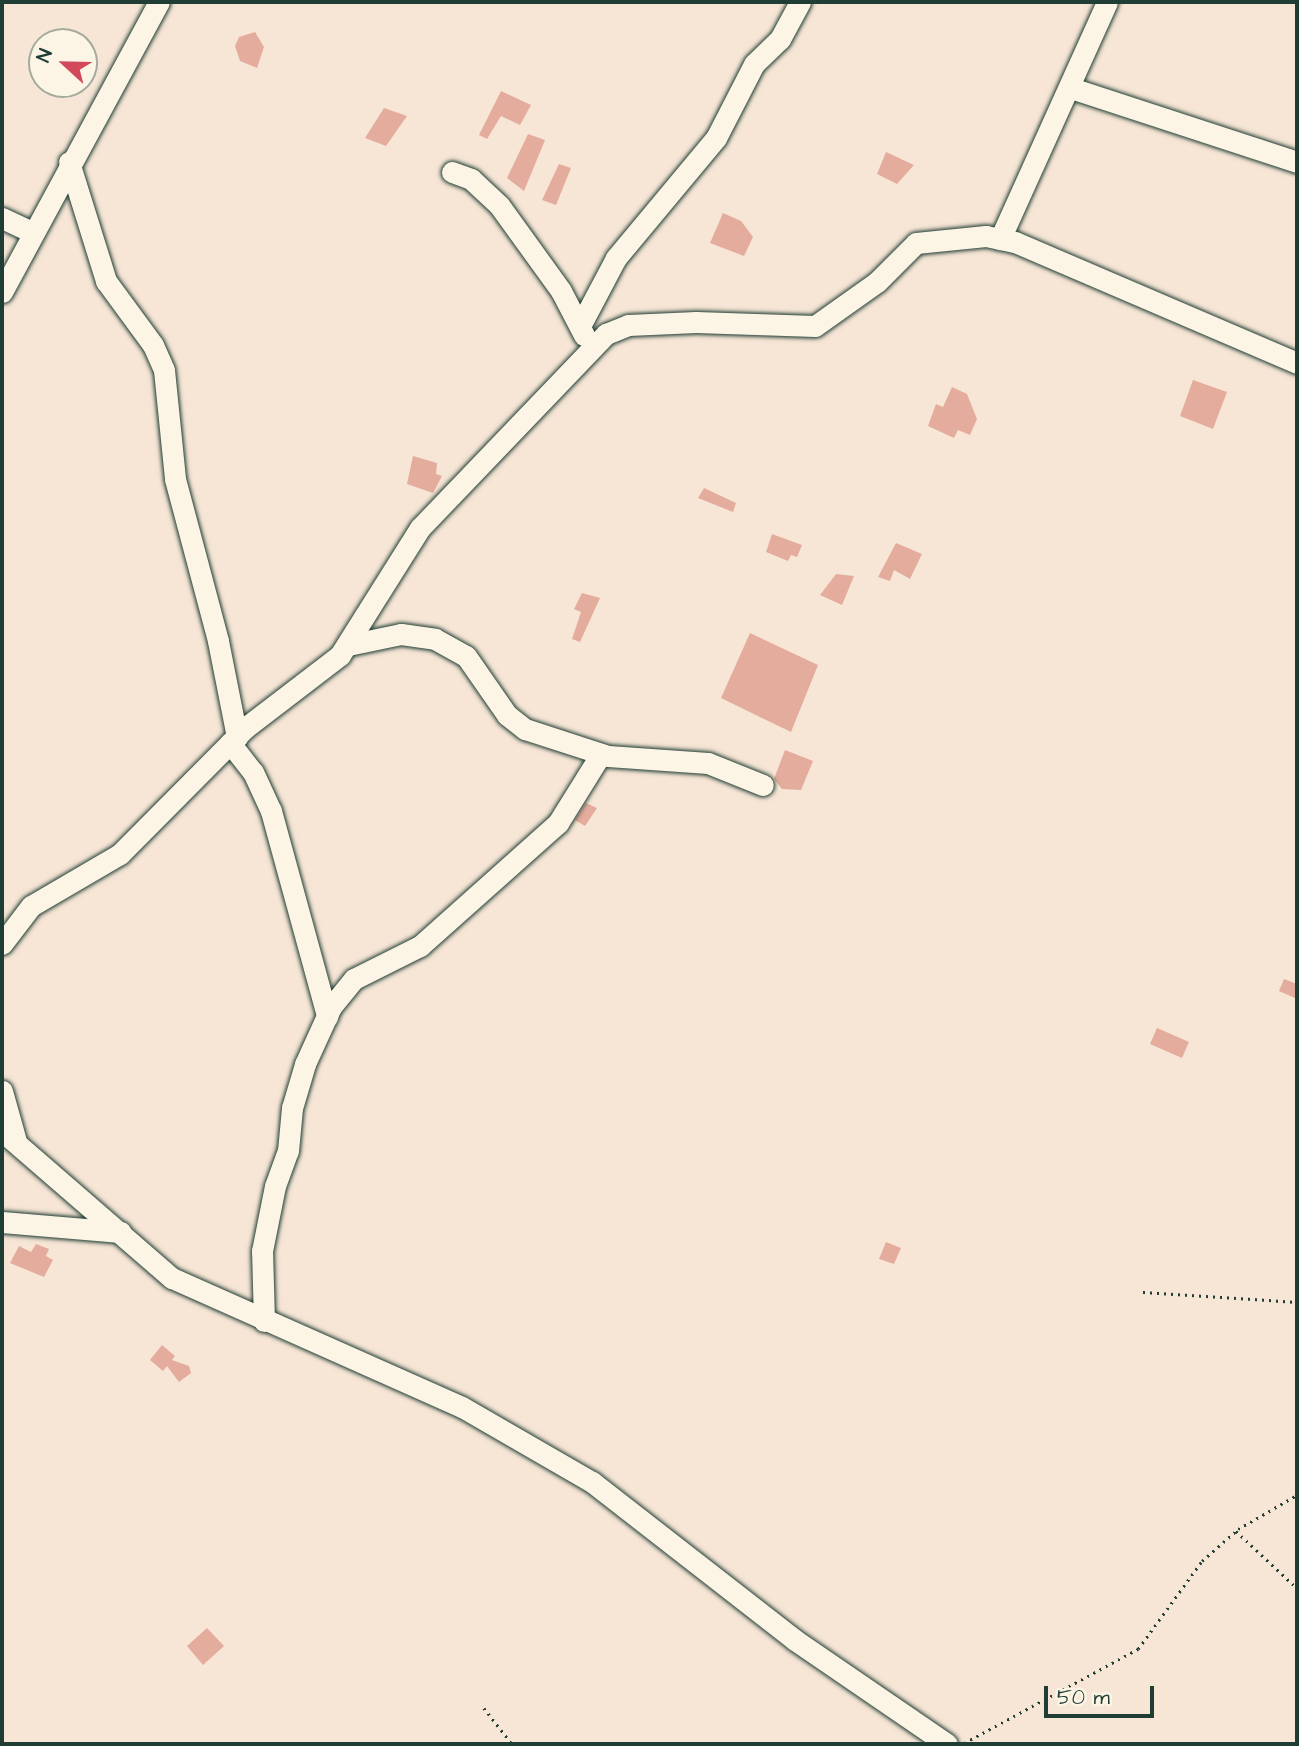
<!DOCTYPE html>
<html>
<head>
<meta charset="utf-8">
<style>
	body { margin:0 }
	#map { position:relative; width:1299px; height:1746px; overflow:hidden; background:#f7e6d6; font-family:"Architects Daughter",sans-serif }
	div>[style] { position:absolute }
	.building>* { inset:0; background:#e4ac9c }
	.path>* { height:2.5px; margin-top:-1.25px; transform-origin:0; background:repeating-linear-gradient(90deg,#1f3d34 0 2px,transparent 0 7px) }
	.roads { filter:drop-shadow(0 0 2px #1f3d34) drop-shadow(0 0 2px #1f3d34) }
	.minor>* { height:21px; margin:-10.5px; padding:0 10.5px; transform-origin:10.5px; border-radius:10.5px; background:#fcf5e5 }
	span { translate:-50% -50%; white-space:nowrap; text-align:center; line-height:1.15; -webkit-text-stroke:5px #fcf5e5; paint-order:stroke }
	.frame { position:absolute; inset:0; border:4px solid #1f3d34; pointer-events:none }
	.north { position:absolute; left:28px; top:28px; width:70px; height:70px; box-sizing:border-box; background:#fcf5e5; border:2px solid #a4ab9e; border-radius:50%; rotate:292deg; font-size:19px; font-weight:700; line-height:28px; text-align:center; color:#1f3d34 }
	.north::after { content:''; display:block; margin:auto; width:24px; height:32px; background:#d1495b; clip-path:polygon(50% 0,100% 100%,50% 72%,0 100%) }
	.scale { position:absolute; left:1044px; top:1686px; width:110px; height:32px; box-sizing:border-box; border:4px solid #1f3d34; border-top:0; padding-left:9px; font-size:21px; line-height:24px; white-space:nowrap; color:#1f3d34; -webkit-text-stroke:5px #fcf5e5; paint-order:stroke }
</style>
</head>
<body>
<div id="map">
	<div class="building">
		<div style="clip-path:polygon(255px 32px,264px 47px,257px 68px,240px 61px,235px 46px,239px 37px)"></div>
		<div style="clip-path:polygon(501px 91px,531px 105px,520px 125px,501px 116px,487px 139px,479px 135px)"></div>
		<div style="clip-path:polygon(384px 108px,407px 116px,386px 146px,365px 138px)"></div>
		<div style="clip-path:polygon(528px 134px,545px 140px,524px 191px,507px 178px)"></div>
		<div style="clip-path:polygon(886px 152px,914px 165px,897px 184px,877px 174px)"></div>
		<div style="clip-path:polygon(559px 164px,571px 168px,556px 205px,542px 200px)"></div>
		<div style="clip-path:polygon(723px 213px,741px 221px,753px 237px,744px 256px,710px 243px)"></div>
		<div style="clip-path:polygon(1193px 380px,1227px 392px,1213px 429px,1180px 416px)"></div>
		<div style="clip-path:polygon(952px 387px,967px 394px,977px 419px,970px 435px,958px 430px,954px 438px,928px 426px,936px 404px,943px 407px)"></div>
		<div style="clip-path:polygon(413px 456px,437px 463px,436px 474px,442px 476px,433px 493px,407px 484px)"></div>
		<div style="clip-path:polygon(704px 488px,736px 503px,733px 512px,698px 498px)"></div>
		<div style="clip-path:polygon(772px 534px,802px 545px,797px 557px,791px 555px,788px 561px,766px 552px)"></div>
		<div style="clip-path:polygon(896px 543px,922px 554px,910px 579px,894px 570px,890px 581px,878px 577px)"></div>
		<div style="clip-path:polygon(836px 574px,854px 576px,842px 605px,820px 595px)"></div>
		<div style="clip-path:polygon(582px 593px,600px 598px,580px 642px,572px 639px,581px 612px,574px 609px)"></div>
		<div style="clip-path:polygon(750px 633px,818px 665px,791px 732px,721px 698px)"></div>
		<div style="clip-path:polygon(785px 750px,813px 761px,801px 790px,782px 789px,774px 779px)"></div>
		<div style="clip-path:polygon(586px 803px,597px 808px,585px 826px,575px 820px)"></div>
		<div style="clip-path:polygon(1284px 979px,1297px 984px,1297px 999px,1279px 991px)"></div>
		<div style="clip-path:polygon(1157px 1028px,1189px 1042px,1182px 1058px,1150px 1044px)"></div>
		<div style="clip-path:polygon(886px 1242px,901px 1248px,894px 1264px,879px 1259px)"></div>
		<div style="clip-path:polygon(36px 1244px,49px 1249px,46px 1256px,53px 1260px,44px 1277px,10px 1263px,19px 1246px,31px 1252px)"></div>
		<div style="clip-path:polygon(162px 1345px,175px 1356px,172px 1360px,189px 1366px,191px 1373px,179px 1382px,167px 1366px,163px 1371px,150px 1360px)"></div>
		<div style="clip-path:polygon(207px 1628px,224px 1646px,203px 1665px,187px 1646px)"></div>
	</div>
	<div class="path">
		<div style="left:1143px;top:1292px;width:154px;rotate:3.7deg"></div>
		<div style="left:1236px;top:1531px;width:83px;rotate:43.1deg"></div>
		<div style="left:484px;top:1708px;width:46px;rotate:52.1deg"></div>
		<div style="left:964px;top:1743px;width:198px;rotate:-28.4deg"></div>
		<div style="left:1138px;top:1649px;width:109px;rotate:-54deg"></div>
		<div style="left:1202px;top:1561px;width:48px;rotate:-41.6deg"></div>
		<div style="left:1238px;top:1529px;width:68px;rotate:-30deg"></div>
	</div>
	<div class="roads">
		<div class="minor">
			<div style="left:1071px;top:88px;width:238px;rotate:18.1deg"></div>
			<div style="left:69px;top:162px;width:125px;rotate:72.7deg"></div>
			<div style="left:106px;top:281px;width:79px;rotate:53.7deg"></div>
			<div style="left:153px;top:345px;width:27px;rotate:66deg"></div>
			<div style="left:164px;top:370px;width:110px;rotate:84.2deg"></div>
			<div style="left:175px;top:479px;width:168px;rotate:75.1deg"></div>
			<div style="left:218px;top:641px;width:98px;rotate:78.8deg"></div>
			<div style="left:452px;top:172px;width:20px;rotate:20deg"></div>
			<div style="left:471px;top:179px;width:38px;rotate:43deg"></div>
			<div style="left:499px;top:205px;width:106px;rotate:54.2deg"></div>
			<div style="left:561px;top:291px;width:50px;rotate:62.4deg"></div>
			<div style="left:2px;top:218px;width:33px;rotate:25deg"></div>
			<div style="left:1000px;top:239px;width:260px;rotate:-65.7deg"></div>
			<div style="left:2px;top:292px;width:330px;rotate:-61.6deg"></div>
			<div style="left:580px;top:326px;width:77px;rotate:-62.1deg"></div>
			<div style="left:616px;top:258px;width:156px;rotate:-50.2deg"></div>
			<div style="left:716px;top:138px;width:83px;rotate:-62.8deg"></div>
			<div style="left:754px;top:64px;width:36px;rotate:-44deg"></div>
			<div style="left:780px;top:39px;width:42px;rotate:-61.6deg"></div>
			<div style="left:348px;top:645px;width:54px;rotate:-11.7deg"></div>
			<div style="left:401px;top:634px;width:34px;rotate:8deg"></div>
			<div style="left:435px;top:639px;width:35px;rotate:29deg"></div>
			<div style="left:466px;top:656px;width:72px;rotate:55.2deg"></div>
			<div style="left:507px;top:715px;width:23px;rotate:38deg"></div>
			<div style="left:525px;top:729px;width:87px;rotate:18deg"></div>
			<div style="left:608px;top:756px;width:100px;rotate:4deg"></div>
			<div style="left:708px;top:763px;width:59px;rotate:21.8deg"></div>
			<div style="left:230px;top:743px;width:37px;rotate:52deg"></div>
			<div style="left:253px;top:772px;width:43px;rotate:65.2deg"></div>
			<div style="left:271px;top:811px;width:213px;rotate:74.7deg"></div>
			<div style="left:2px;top:944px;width:48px;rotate:-52.7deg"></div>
			<div style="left:31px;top:906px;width:103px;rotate:-30.3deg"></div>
			<div style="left:120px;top:854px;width:177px;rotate:-45.2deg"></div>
			<div style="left:245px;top:728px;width:120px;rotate:-37.5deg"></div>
			<div style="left:340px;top:655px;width:150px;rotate:-57.8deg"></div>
			<div style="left:420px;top:528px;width:269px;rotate:-46.2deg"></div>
			<div style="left:606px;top:334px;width:24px;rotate:-22deg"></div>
			<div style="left:628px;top:325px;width:68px;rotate:-2.5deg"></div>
			<div style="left:696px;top:322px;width:119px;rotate:1.9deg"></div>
			<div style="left:815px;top:326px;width:76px;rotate:-35.4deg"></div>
			<div style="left:877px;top:282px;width:55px;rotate:-45deg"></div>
			<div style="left:916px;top:243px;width:70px;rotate:-5.7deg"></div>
			<div style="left:986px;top:236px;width:30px;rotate:12deg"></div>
			<div style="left:1015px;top:242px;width:307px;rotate:23.2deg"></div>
			<div style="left:2px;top:1091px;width:52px;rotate:74.4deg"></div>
			<div style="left:2px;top:1131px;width:225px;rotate:40.9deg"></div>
			<div style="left:172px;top:1278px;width:317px;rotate:24deg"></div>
			<div style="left:462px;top:1407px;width:150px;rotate:30deg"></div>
			<div style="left:592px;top:1482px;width:257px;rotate:37.9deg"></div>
			<div style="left:795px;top:1640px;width:184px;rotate:34.4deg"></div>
			<div style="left:2px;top:1222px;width:119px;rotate:4.8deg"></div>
			<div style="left:264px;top:1321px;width:70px;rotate:-91.6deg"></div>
			<div style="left:262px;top:1251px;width:66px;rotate:-78.7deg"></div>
			<div style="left:275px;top:1186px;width:37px;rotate:-70deg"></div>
			<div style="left:288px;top:1151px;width:43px;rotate:-84.7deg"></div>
			<div style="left:292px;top:1108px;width:46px;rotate:-73.5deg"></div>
			<div style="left:305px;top:1064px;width:63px;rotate:-65.5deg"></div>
			<div style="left:331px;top:1007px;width:36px;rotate:-51deg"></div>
			<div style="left:354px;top:979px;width:74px;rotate:-26.6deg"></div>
			<div style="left:420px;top:946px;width:185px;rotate:-41.7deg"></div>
			<div style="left:558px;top:823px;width:81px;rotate:-58.1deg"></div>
		</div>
	</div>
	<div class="frame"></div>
	<div class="north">N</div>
	<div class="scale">50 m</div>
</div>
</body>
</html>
